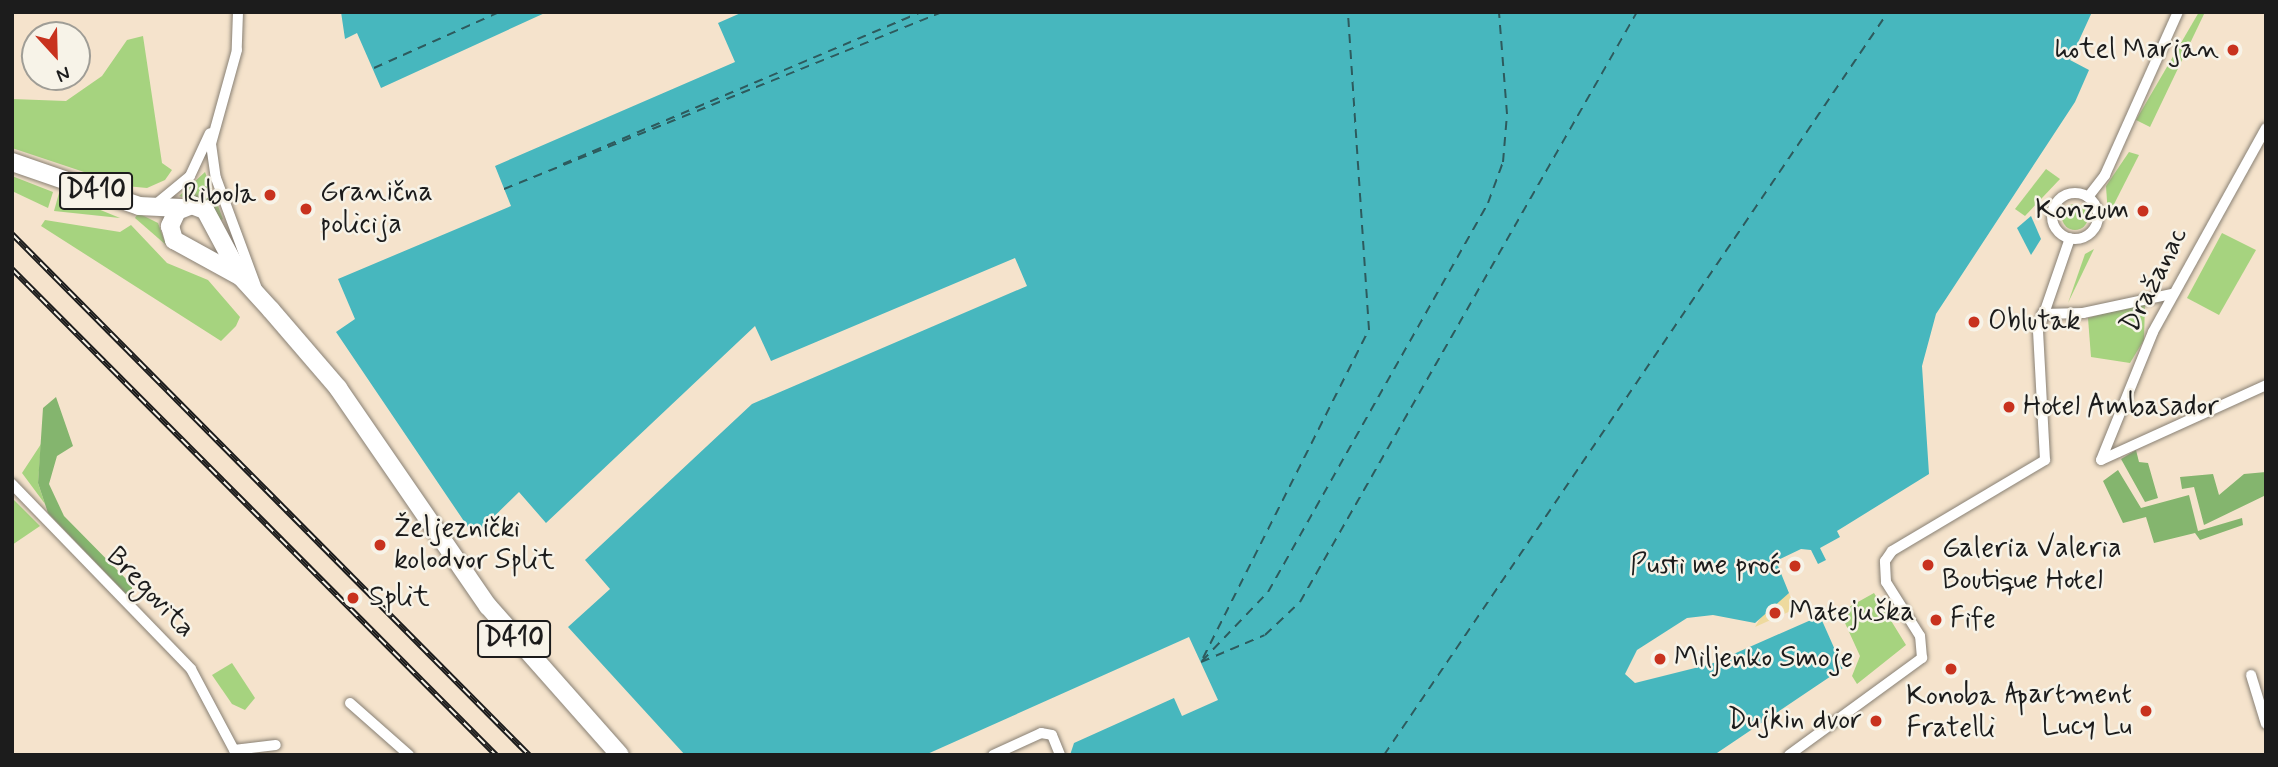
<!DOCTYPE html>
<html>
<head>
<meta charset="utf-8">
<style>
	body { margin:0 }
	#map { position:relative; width:2278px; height:767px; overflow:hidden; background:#f5e3cc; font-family:Mynerve,sans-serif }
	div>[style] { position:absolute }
	.green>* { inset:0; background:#a6d37f }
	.round { border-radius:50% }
	.forest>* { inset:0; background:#84b56e }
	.sand>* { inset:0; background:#eeda9e }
	.water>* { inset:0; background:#47b7be }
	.ferry>* { height:2px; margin-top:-1px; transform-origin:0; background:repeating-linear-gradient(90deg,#2d5a5d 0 9px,transparent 0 16px) }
	.roads { filter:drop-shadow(0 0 2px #888074) drop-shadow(0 0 2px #888074) }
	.street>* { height:10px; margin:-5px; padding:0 5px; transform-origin:5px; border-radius:5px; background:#fff }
	.street>.ring { margin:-5px; padding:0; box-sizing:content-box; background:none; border:10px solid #fff; border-radius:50% }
	.primary>* { height:18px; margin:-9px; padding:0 9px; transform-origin:9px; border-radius:9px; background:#fff }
	.rail>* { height:6px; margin-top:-3px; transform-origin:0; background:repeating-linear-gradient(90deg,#f7f3e8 0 10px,#1c1c1c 0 20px); box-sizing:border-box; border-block:2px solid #1c1c1c }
	.dots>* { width:19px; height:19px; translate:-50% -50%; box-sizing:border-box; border:4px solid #f7f3e8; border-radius:50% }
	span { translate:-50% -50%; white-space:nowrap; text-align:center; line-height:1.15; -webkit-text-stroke:5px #f7f3e8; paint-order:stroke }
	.shield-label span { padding:2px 5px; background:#f7f3e8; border:2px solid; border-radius:5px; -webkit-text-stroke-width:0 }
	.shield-label { font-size:26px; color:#1c1c1c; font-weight:700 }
	.poi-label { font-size:28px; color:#1c1c1c }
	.right { translate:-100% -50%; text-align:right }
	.left { translate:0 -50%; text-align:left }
	.street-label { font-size:28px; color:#1c1c1c }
	.frame { position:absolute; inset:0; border:14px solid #1c1c1c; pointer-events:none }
	.north { position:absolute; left:21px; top:21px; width:70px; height:70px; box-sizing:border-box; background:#f7f3e8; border:2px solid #9f9d96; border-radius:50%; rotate:158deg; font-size:19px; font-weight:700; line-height:28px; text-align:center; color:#1c1c1c }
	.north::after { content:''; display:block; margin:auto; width:24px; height:32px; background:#c8321e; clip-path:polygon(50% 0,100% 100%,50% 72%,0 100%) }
</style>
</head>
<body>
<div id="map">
	<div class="green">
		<div style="clip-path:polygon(2199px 12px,2205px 12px,2150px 127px,2136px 120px)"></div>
		<div style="clip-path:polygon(143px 36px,162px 163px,172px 170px,165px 180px,147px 188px,126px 186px,12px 148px,12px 99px,66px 101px,102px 76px,127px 40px)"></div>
		<div style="clip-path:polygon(2129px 152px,2139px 155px,2108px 216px,2106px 186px)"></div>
		<div style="clip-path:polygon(2046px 169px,2060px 179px,2025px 216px,2015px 209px)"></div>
		<div style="clip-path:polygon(205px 172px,223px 219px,220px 221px,210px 204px,179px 196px)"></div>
		<div style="clip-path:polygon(12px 176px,53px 192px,48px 208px,12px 191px)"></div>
		<div style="clip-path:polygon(59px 193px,120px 218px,54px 211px)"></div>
		<div class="round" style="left:2062px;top:204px;width:26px;height:26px"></div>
		<div style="clip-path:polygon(138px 213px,158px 223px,166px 245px,135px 218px)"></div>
		<div style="clip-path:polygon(45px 220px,120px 232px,131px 225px,167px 263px,208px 280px,240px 317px,236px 326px,221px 341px,41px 226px)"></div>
		<div style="clip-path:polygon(2222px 233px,2256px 250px,2219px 315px,2187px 298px)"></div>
		<div style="clip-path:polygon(2094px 249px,2068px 303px,2085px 254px)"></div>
		<div style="clip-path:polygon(2145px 302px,2144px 340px,2130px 363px,2091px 357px,2088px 318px)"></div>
		<div style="clip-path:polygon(41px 444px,38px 483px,45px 504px,22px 473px)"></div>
		<div style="clip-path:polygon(12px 498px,40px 526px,12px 545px)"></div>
		<div style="clip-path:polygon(1874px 593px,1906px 645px,1857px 684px,1852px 676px,1860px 656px,1840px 612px)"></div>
		<div style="clip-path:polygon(232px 663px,255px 698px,245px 710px,232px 704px,212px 675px)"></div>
	</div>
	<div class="forest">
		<div style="clip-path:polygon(56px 397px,73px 446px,57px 456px,49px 484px,64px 516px,132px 585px,132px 600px,48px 513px,38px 483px,43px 408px)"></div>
		<div style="clip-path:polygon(2136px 450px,2139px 462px,2148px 463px,2158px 498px,2145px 502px,2121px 459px)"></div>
		<div style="clip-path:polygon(2118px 470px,2141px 508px,2189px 495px,2198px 531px,2242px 518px,2243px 525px,2200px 540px,2195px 533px,2154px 543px,2146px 517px,2123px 523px,2103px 481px)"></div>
		<div style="clip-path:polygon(2266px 472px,2266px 495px,2204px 525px,2194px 487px,2182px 489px,2180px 477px,2213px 474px,2219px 495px,2244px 474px)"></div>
	</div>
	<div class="sand">
		<div style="clip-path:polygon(1789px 593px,1795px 609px,1755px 627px,1767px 607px)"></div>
	</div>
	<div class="water">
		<div style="clip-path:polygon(341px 12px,547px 12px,381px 88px,357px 33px,345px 39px)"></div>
		<div style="clip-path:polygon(743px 12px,2092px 12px,2070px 60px,2089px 70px,2075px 102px,1936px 314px,1922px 366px,1929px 474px,1837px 531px,1840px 537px,1820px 548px,1826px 560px,1818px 564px,1811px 550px,1801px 549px,1776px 561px,1789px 593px,1755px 623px,1713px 615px,1687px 618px,1637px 650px,1625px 674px,1635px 683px,1711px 664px,1820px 616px,1843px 668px,1714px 755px,1070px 755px,1074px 743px,1174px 698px,1182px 716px,1218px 700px,1189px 637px,925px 755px,685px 755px,568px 627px,610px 589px,585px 560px,752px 404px,1027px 286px,1015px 258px,771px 361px,755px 326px,546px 523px,519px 492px,474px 536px,336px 332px,355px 319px,338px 279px,511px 206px,495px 166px,735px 62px,718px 23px)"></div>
		<div style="clip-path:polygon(2031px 216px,2041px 239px,2031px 255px,2017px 228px)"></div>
	</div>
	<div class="ferry">
		<div style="left:374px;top:68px;width:137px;rotate:-24.1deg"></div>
		<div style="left:563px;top:164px;width:389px;rotate:-23deg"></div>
		<div style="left:504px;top:189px;width:473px;rotate:-22deg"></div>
		<div style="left:1203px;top:658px;width:368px;rotate:-63.2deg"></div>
		<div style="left:1369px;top:330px;width:319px;rotate:-93.8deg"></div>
		<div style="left:1202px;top:661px;width:95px;rotate:-46.3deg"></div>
		<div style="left:1268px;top:592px;width:447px;rotate:-60.5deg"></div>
		<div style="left:1488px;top:203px;width:44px;rotate:-69.9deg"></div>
		<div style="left:1503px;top:162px;width:48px;rotate:-85.2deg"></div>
		<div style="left:1507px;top:114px;width:102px;rotate:-94.5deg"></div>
		<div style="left:1201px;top:662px;width:69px;rotate:-22.9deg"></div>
		<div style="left:1265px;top:635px;width:48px;rotate:-43.3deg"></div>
		<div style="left:1300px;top:602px;width:679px;rotate:-60.27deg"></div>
		<div style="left:1384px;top:755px;width:898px;rotate:-55.85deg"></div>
	</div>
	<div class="roads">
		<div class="street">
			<div style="left:238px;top:12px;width:38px;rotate:92deg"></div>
			<div style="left:237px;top:50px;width:98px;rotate:105.5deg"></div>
			<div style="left:211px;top:144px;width:34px;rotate:82deg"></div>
			<div style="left:216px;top:178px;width:118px;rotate:69.7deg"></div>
			<div style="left:2266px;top:128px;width:233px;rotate:119deg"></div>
			<div style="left:2153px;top:332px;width:138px;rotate:112.1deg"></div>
			<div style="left:2101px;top:460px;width:181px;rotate:-24.4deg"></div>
			<div class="ring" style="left:2052px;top:193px;width:36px;height:36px"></div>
			<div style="left:2088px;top:197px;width:28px;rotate:-52deg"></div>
			<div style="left:2105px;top:175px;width:179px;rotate:-65.9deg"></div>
			<div style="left:156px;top:204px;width:44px;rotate:-39.5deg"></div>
			<div style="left:190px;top:176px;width:47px;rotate:-65.1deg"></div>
			<div style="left:2042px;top:314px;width:41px;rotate:-1.4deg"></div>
			<div style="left:2083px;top:313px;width:91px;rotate:-12.1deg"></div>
			<div style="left:12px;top:484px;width:257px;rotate:45.9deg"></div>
			<div style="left:191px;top:669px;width:92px;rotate:62deg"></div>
			<div style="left:234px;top:750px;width:42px;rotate:-6.8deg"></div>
			<div style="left:2251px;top:675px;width:51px;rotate:73deg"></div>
			<div style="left:350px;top:703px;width:79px;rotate:41.4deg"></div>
			<div style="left:993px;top:755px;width:53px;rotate:-24.6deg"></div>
			<div style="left:1041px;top:733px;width:11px;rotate:10deg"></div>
			<div style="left:1052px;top:735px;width:22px;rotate:68deg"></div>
			<div style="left:1789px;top:755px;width:165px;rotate:-36.1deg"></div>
			<div style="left:1922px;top:658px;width:22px;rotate:-95deg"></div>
			<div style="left:1920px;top:636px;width:64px;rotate:-122.2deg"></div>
			<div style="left:1886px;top:582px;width:21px;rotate:-93deg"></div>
			<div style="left:1885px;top:561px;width:12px;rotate:-55deg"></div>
			<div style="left:1892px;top:551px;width:178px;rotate:-30.7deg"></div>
			<div style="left:2045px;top:460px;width:129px;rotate:-93.1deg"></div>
			<div style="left:2038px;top:331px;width:98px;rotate:-71deg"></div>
		</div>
		<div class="primary">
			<div style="left:12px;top:162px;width:134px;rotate:19.1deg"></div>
			<div style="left:139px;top:206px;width:42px;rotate:2.7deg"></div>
			<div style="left:241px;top:277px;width:76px;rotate:-118.2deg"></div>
			<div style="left:205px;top:210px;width:14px;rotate:-159deg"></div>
			<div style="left:192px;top:205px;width:16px;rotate:158deg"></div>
			<div style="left:177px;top:211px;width:17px;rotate:115deg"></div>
			<div style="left:170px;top:226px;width:15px;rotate:74deg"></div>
			<div style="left:174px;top:240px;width:77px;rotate:28.9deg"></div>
			<div style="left:241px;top:277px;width:45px;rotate:47.7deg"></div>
			<div style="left:271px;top:310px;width:103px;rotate:49.3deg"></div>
			<div style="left:338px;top:388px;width:265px;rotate:55.5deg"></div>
			<div style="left:488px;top:606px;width:199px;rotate:48.5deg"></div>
		</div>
	</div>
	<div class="rail">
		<div style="left:12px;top:234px;width:734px;rotate:45.22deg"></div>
		<div style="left:12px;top:269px;width:686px;rotate:45.12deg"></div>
	</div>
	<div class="dots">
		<div style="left:2233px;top:50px;background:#c8321e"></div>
		<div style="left:270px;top:195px;background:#c8321e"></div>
		<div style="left:306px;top:209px;background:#c8321e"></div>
		<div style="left:2143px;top:211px;background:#c8321e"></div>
		<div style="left:1974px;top:322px;background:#c8321e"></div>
		<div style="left:2009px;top:407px;background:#c8321e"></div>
		<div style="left:380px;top:545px;background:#c8321e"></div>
		<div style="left:1928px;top:565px;background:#c8321e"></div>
		<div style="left:1795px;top:566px;background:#c8321e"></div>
		<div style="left:353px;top:598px;background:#c8321e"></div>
		<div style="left:1775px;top:613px;background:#c8321e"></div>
		<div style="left:1936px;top:620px;background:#c8321e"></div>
		<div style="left:1660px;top:659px;background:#c8321e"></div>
		<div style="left:1951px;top:669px;background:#c8321e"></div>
		<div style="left:2146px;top:711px;background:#c8321e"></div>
		<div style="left:1876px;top:721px;background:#c8321e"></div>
	</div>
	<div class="shield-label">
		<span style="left:96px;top:191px">D410</span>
		<span style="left:514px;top:639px">D410</span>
	</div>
	<div class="poi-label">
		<span class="right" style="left:2219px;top:50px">hotel Marjan</span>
		<span class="left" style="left:320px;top:209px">Granična<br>policija</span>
		<span class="right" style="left:256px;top:195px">Ribola</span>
		<span class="right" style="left:2129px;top:211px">Konzum</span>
		<span class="left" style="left:1988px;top:322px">Oblutak</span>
		<span class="left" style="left:2023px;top:407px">Hotel Ambasador</span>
		<span class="left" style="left:394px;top:545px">Željeznički<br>kolodvor Split</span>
		<span class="left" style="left:1942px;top:565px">Galeria Valeria<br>Boutique Hotel</span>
		<span class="right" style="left:1781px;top:566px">Pusti me proć</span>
		<span class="left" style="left:369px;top:598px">Split</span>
		<span class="left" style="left:1789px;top:613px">Matejuška</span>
		<span class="left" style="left:1950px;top:620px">Fife</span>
		<span class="left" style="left:1674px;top:659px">Miljenko Smoje</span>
		<span class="right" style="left:2132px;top:711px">Apartment<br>Lucy Lu</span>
		<span style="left:1951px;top:713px">Konoba<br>Fratelli</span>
		<span class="right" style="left:1862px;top:721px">Dujkin dvor</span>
	</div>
	<div class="street-label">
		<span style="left:2155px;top:280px;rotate:-63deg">Dražanac</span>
		<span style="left:150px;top:593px;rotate:46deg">Bregovita</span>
	</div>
	<div class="frame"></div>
	<div class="north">N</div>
</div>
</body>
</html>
